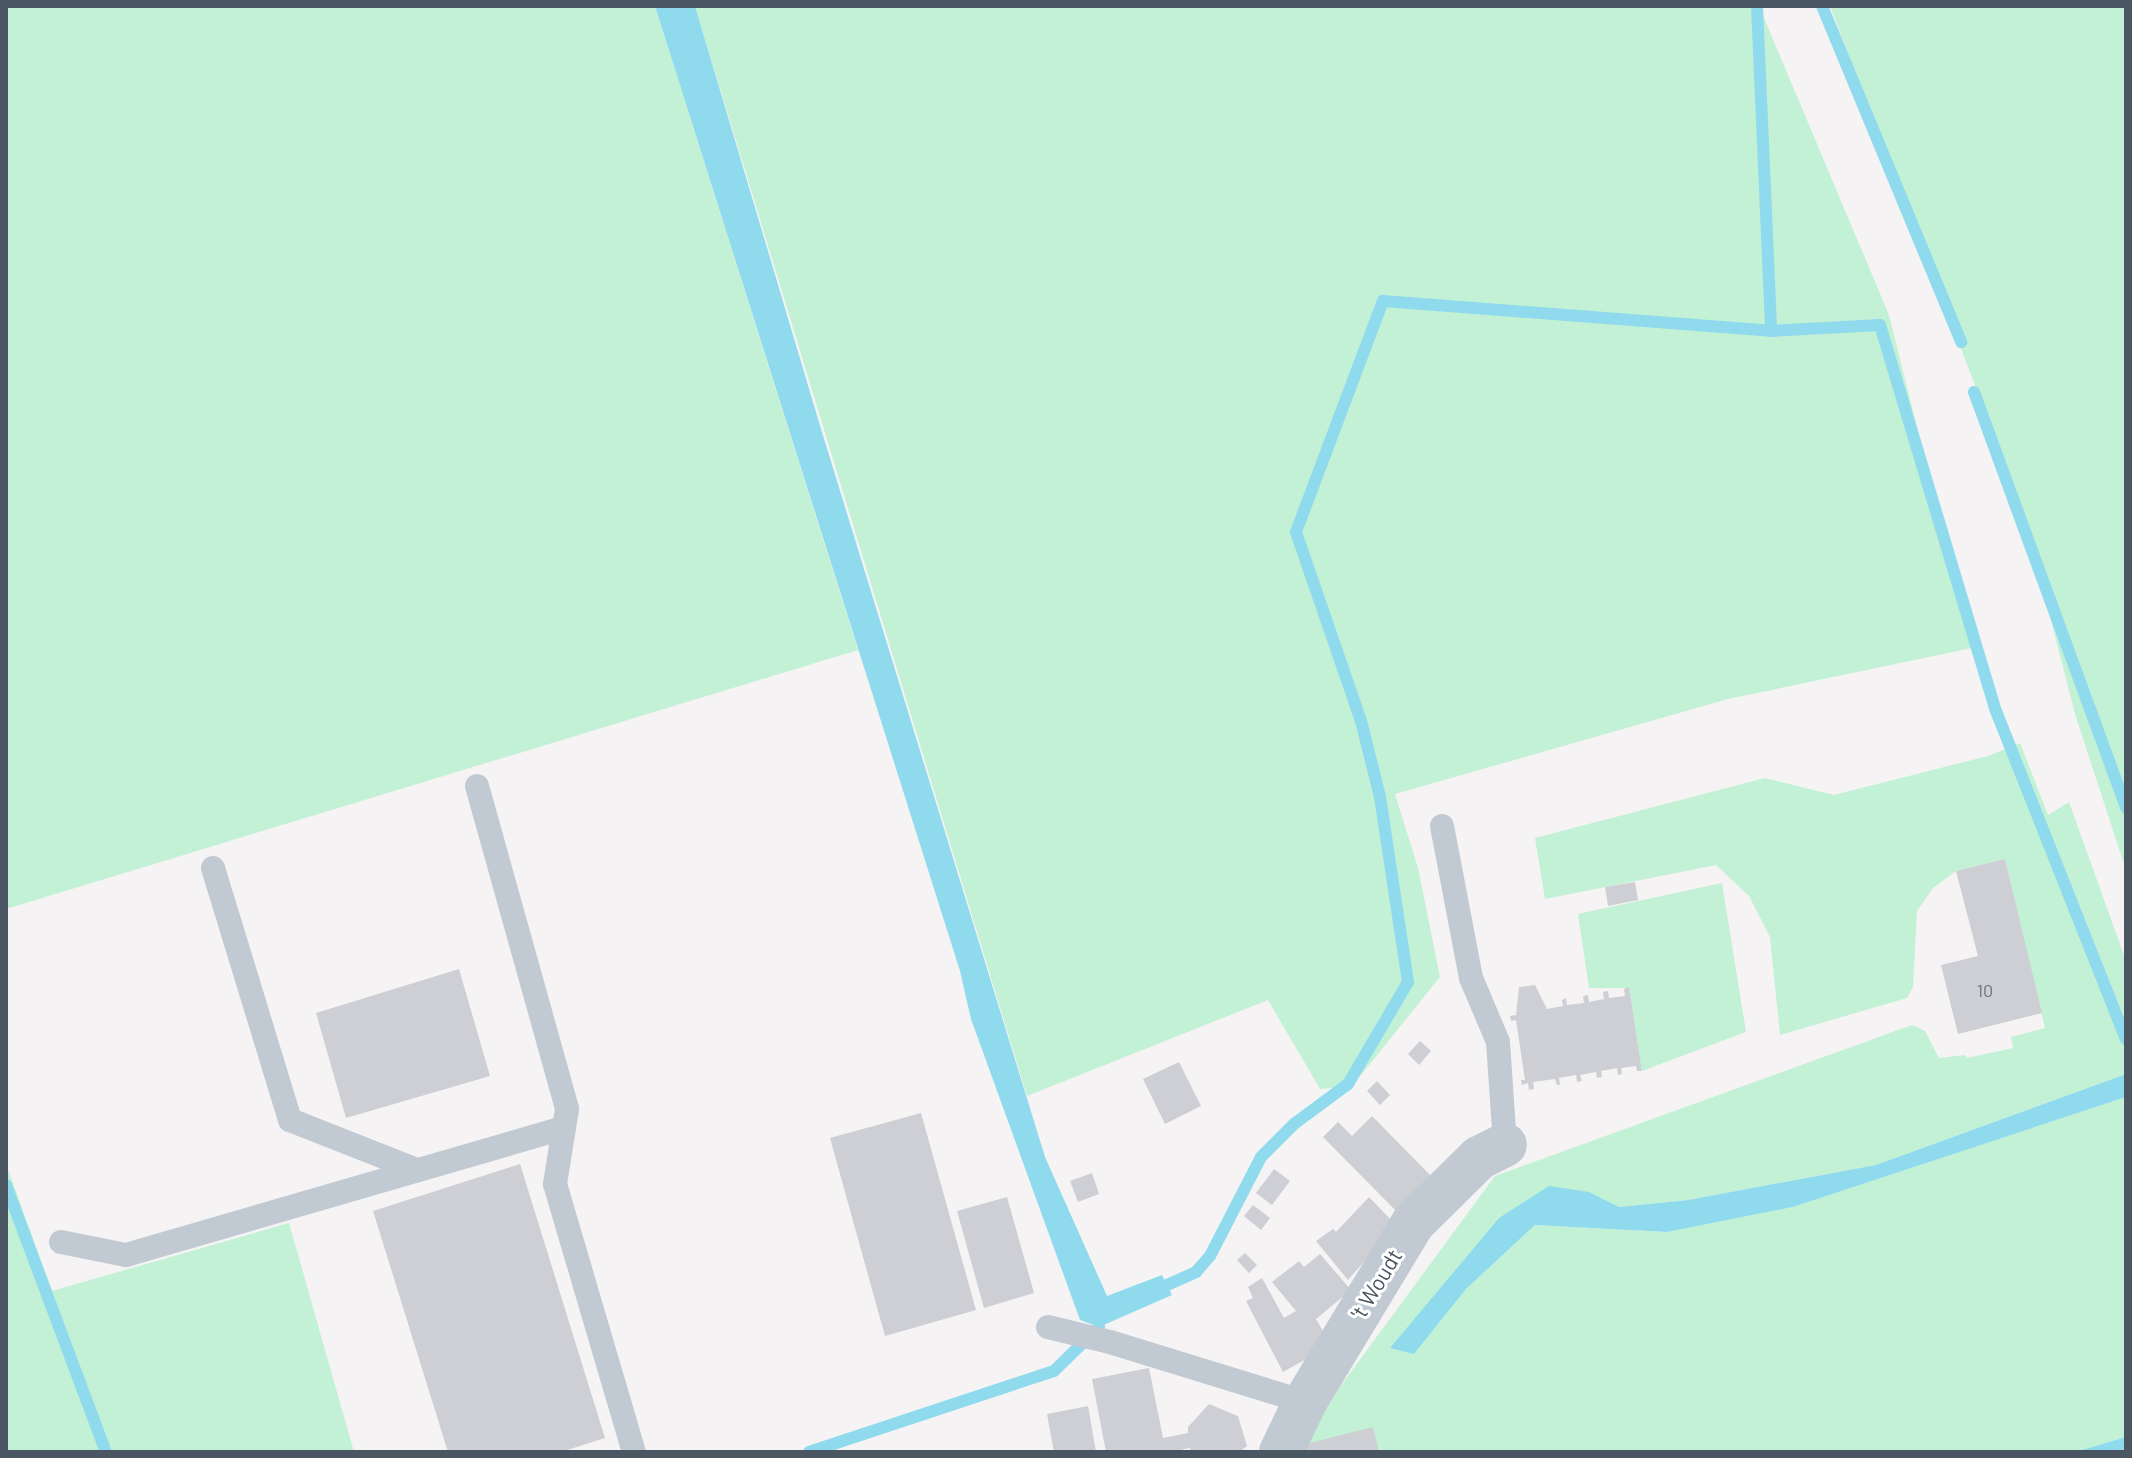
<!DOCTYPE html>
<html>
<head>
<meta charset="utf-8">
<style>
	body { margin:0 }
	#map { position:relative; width:2132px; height:1458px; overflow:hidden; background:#f5f3f3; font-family:Barlow,sans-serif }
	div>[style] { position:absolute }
	.green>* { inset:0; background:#c3f1d5 }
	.water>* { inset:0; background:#90daee }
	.stream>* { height:12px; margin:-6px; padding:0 6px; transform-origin:6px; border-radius:6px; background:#90daee }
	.building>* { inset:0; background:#cdcfd5 }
	.service>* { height:24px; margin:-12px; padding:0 12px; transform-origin:12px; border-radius:12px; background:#c1cad2 }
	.minor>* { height:44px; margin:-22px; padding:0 22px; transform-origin:22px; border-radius:22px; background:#c1cad2 }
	span { translate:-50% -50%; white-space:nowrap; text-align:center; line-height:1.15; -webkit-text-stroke:6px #fff; paint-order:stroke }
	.number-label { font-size:18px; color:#6b747e }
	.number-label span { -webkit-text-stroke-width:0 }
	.street-label { font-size:22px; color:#4a5661 }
	.frame { position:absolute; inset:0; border:8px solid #4a5661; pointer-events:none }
</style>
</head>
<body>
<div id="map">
	<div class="green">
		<div style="clip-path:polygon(6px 6px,655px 6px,858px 650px,6px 909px)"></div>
		<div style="clip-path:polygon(695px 6px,1759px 6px,1889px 315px,1972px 648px,1728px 699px,1395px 794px,1418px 868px,1440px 977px,1361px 1075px,1336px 1088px,1320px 1089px,1268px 1000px,1027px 1096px)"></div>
		<div style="clip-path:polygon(1830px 6px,2126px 6px,2126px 870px,2075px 714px,2023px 511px)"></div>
		<div style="clip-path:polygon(2020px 743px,2048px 815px,2069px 802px,2126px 961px,2126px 1074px,1876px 1165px,1688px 1200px,1619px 1207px,1589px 1192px,1499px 1218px,1414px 1354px,1466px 1289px,1535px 1225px,1667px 1232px,1793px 1207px,2126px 1097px,2126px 1437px,2075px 1452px,1301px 1452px,1339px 1388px,1495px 1176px,1912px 1025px,1925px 1031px,1939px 1058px,1965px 1055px,1967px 1058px,2013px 1048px,2011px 1037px,2045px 1028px,2005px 859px,1956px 871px,1933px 888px,1917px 911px,1913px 987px,1907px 998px,1780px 1035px,1770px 937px,1749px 896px,1716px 865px,1545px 899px,1535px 838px,1765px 778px,1834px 795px,1988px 756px)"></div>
		<div style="clip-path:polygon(1722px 883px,1746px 1032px,1642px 1071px,1629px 988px,1589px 988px,1578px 914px)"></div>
		<div style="clip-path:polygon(6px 1164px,52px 1291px,289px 1223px,354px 1452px,6px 1452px)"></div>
	</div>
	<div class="water">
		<div style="clip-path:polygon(655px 6px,695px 6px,821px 429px,1045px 1157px,1107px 1296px,1162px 1275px,1172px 1295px,1099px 1327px,1080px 1320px,971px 1019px,960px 971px)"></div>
		<div style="clip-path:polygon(2126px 1074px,2126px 1097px,1793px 1207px,1667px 1232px,1535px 1225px,1466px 1289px,1414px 1354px,1390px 1348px,1499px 1218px,1549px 1186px,1589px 1192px,1619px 1207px,1688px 1200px,1876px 1165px)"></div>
		<div style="clip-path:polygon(2126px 1437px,2126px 1452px,2075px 1452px)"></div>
	</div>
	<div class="stream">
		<div style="left:1757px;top:6px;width:325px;rotate:87.5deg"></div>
		<div style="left:1822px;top:6px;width:364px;rotate:67.5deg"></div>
		<div style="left:1974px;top:392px;width:443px;rotate:69.9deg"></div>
		<div style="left:6px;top:1185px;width:285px;rotate:69.5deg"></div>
		<div style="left:1167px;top:1285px;width:32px;rotate:-24deg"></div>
		<div style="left:1196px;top:1272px;width:21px;rotate:-49deg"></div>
		<div style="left:1210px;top:1256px;width:111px;rotate:-62.7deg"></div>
		<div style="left:1261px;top:1157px;width:47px;rotate:-45deg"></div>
		<div style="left:1294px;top:1124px;width:67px;rotate:-36.5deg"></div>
		<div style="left:1348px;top:1084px;width:118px;rotate:-59.5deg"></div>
		<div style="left:1408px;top:982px;width:187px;rotate:-98.6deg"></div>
		<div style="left:1380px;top:797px;width:78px;rotate:-104deg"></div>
		<div style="left:1361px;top:721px;width:200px;rotate:-109deg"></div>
		<div style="left:1296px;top:532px;width:247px;rotate:-69.4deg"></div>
		<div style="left:1383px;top:301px;width:389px;rotate:4.4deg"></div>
		<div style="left:1771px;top:331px;width:109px;rotate:-3.2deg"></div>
		<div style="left:1880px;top:325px;width:403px;rotate:73.3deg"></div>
		<div style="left:1996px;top:711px;width:353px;rotate:68.4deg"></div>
		<div style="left:809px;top:1452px;width:258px;rotate:-18.3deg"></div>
		<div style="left:1054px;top:1371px;width:63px;rotate:-44.4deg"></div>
	</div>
	<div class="building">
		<div style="clip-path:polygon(2005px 859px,2042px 1013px,1958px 1034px,1941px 965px,1978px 956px,1956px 871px)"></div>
		<div style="clip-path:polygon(1635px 882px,1638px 900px,1608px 906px,1605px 887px)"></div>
		<div style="clip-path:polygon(459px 969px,490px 1076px,346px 1118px,316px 1013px)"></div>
		<div style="clip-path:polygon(1535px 985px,1547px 1009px,1563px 1006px,1562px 1000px,1566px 998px,1567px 1005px,1584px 1003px,1583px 996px,1588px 995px,1589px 1002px,1604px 999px,1603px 992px,1608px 991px,1609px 998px,1625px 996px,1624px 989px,1629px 987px,1642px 1071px,1637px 1071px,1636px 1066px,1621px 1068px,1622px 1074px,1618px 1075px,1617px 1068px,1601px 1071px,1602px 1077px,1597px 1078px,1596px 1072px,1580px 1075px,1582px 1081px,1577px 1082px,1576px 1075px,1559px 1078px,1560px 1085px,1557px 1085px,1555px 1079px,1533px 1082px,1534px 1089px,1529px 1090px,1528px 1083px,1522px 1085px,1521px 1080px,1525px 1080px,1516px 1020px,1511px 1021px,1510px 1016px,1516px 1015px,1519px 987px)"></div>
		<div style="clip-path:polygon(1420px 1041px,1431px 1051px,1419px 1065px,1408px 1054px)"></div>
		<div style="clip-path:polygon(1179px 1062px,1201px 1106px,1165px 1124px,1143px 1079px)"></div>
		<div style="clip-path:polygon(1377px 1081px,1390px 1095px,1380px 1105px,1367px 1091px)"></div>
		<div style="clip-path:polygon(921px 1113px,976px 1310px,885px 1336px,830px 1138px)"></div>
		<div style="clip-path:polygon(1372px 1116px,1437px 1182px,1402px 1217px,1323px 1137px,1338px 1122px,1352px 1136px)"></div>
		<div style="clip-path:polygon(520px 1164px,605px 1438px,561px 1452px,448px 1452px,373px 1211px)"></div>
		<div style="clip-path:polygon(1274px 1169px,1290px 1181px,1272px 1205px,1256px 1193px)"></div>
		<div style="clip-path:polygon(1092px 1173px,1099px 1194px,1078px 1202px,1070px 1181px)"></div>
		<div style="clip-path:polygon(1007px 1197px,1034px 1293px,984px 1308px,957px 1211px)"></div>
		<div style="clip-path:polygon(1369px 1197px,1396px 1225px,1348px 1280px,1316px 1241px,1333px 1229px,1336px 1232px)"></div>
		<div style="clip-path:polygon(1253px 1205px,1270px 1218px,1261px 1230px,1244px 1216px)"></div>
		<div style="clip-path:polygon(1245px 1253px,1257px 1265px,1249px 1273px,1237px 1260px)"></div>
		<div style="clip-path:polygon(1320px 1254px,1351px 1290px,1316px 1319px,1331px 1345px,1283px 1372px,1246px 1301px,1253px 1298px,1248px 1287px,1262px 1278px,1284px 1318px,1296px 1311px,1272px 1282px,1299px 1261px,1304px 1267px)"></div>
		<div style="clip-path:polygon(1149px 1368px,1163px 1438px,1188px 1433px,1188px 1427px,1209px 1404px,1238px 1416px,1247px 1446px,1239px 1452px,1191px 1452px,1190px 1448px,1170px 1452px,1106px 1452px,1092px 1379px)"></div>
		<div style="clip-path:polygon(1088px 1406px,1096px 1452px,1054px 1452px,1047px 1414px)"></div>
		<div style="clip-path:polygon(1373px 1427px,1379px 1452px,1308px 1452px,1306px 1444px)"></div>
	</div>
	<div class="service">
		<div style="left:477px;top:786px;width:335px;rotate:74.4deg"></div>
		<div style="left:567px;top:1109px;width:76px;rotate:99.1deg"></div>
		<div style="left:555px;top:1184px;width:279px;rotate:73.6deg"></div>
		<div style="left:1442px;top:826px;width:155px;rotate:79.2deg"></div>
		<div style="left:1471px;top:978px;width:69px;rotate:67.1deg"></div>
		<div style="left:1498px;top:1042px;width:103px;rotate:86.1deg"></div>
		<div style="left:213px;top:868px;width:264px;rotate:73deg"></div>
		<div style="left:290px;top:1120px;width:136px;rotate:21.5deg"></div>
		<div style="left:61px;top:1242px;width:66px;rotate:11.3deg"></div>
		<div style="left:126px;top:1255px;width:456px;rotate:-16.2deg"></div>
		<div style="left:1048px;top:1327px;width:64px;rotate:13.6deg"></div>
		<div style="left:1110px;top:1342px;width:204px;rotate:17.1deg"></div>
	</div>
	<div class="minor">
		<div style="left:1281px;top:1452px;width:55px;rotate:-64.4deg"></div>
		<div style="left:1305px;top:1402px;width:209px;rotate:-58.9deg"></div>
		<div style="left:1413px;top:1223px;width:93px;rotate:-44.6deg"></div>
		<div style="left:1479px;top:1158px;width:29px;rotate:-27deg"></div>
	</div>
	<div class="number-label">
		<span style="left:1985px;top:990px">10</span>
	</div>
	<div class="street-label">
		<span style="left:1376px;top:1284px;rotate:-59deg">'t Woudt</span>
	</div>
	<div class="frame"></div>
</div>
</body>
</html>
